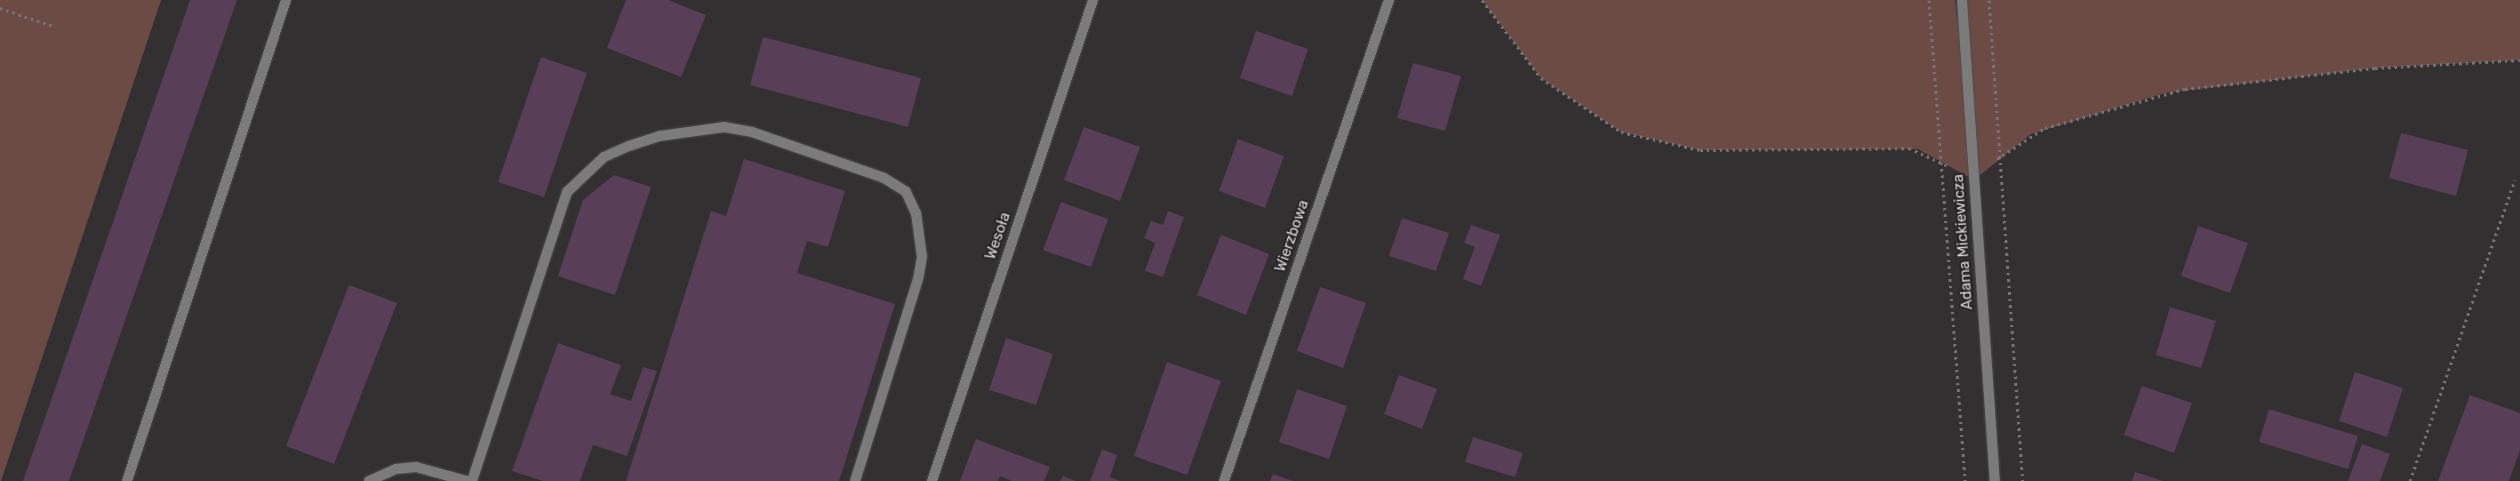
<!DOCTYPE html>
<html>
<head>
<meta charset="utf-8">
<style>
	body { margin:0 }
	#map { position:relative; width:2520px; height:481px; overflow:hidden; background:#333032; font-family:Rubik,sans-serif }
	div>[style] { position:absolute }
	.green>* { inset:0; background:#6d4b45 }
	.building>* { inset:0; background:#583e56 }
	.path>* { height:3px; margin-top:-1.5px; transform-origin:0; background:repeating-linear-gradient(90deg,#767375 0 2.5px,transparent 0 6.5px) }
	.roads { filter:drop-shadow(0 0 1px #504d4f) drop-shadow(0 0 1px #504d4f) }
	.service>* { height:10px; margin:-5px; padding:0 5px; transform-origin:5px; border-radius:5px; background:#7c7b7b }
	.minor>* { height:10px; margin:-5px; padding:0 5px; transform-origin:5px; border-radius:5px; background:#7c7b7b }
	.tertiary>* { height:10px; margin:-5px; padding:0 5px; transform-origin:5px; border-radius:5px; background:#7c7b7b }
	span { translate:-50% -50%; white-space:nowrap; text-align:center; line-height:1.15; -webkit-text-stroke:4.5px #292728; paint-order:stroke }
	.street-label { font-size:15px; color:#d3d1d2 }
</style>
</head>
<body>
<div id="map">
	<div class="green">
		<div style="clip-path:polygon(0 0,161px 0,1px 481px,0 481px)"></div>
		<div style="clip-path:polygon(1482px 0,1955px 0,1969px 112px,1962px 0,2520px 0,2520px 60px,2375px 68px,2165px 93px,2031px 134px,1974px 180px,1918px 149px,1700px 150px,1621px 132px,1541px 78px)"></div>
	</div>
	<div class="building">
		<div style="clip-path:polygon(190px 0,237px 0,69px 481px,23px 481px)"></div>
		<div style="clip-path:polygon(626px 0,668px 0,706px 15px,681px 77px,607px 48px)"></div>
		<div style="clip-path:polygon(1256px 31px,1308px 49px,1292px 96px,1240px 78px)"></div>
		<div style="clip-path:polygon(763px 37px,921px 78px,908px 127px,750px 85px)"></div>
		<div style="clip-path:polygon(541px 57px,587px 73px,544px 197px,498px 182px)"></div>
		<div style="clip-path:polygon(1413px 63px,1461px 76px,1445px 131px,1397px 118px)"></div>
		<div style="clip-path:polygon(1084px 127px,1140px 147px,1120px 201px,1064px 180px)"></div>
		<div style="clip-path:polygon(2401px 133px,2468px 150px,2456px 196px,2389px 178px)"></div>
		<div style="clip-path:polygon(1238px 139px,1284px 156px,1265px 208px,1219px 191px)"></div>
		<div style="clip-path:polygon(744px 159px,845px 191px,828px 247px,807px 241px,797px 273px,895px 304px,839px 481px,626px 481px,711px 211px,726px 216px)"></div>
		<div style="clip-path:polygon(614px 175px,651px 187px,615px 295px,558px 276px,583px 200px)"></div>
		<div style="clip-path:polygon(1061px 202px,1108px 219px,1091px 267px,1043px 250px)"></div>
		<div style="clip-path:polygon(1168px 211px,1184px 217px,1163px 277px,1145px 271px,1155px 243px,1144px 238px,1151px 221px,1163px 225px)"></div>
		<div style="clip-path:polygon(1402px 218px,1449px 233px,1436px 271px,1389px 256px)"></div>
		<div style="clip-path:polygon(1471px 225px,1500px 235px,1481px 286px,1463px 279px,1475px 247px,1464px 243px)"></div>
		<div style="clip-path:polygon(2198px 226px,2248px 243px,2230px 293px,2181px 276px)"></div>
		<div style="clip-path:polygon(1221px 235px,1269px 254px,1246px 315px,1197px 295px)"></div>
		<div style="clip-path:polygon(349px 285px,397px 303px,334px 464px,286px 446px)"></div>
		<div style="clip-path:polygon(1320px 287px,1366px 303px,1343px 368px,1297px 351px)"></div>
		<div style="clip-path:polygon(2170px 307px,2216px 321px,2201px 368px,2156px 355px)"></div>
		<div style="clip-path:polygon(1006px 338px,1053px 354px,1036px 405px,989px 390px)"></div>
		<div style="clip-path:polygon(558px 343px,621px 365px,610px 394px,631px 401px,643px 367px,657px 371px,627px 456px,593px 445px,580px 481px,543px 481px,512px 471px)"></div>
		<div style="clip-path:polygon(1167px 362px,1221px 381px,1187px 475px,1134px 456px)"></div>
		<div style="clip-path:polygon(2355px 372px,2403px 388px,2387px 437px,2339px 421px)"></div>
		<div style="clip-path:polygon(1399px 375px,1437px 389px,1422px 429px,1384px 414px)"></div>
		<div style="clip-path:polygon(2142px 386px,2192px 403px,2174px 453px,2124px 435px)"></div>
		<div style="clip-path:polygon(1297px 389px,1347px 406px,1329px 459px,1279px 442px)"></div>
		<div style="clip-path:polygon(2470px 395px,2520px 413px,2520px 450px,2509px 481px,2438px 481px)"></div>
		<div style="clip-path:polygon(2269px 409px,2358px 436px,2348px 469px,2259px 442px)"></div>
		<div style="clip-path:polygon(1473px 437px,1523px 453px,1515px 477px,1465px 462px)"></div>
		<div style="clip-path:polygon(976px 439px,1050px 467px,1044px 481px,1012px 481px,1000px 476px,998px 481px,960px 481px)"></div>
		<div style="clip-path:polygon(2362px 444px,2390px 454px,2380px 481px,2348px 481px)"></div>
		<div style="clip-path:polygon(1102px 449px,1117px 455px,1110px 477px,1120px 481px,1090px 481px)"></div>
		<div style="clip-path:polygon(2135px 472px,2163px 481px,2132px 481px)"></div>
		<div style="clip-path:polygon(1273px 474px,1293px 481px,1270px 481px)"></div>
		<div style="clip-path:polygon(1063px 476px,1076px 481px,1060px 481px)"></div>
	</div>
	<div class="path">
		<div style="left:1482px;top:0;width:98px;rotate:52.9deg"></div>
		<div style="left:1541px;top:78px;width:97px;rotate:34deg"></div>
		<div style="left:1621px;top:132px;width:81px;rotate:12.8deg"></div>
		<div style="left:1700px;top:150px;width:209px;rotate:-0.5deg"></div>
		<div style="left:1909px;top:148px;width:45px;rotate:24.9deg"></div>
		<div style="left:1929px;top:0;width:482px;rotate:85.7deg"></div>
		<div style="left:1989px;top:0;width:482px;rotate:86deg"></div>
		<div style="left:0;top:8px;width:56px;rotate:18.8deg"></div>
		<div style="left:1997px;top:159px;width:57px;rotate:-32.9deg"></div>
		<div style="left:2045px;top:128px;width:145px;rotate:-15.6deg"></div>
		<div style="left:2185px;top:89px;width:191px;rotate:-6.3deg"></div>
		<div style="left:2375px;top:68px;width:145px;rotate:-3.2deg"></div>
		<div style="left:2410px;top:481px;width:319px;rotate:-70.8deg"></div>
	</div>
	<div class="roads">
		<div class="service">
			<div style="left:127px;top:481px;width:507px;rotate:-71.71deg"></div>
			<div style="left:369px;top:481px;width:30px;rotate:-24deg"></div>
			<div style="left:396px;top:469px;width:20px;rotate:-6deg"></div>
			<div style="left:416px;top:467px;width:53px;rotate:15.4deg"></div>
			<div style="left:472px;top:481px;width:304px;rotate:-71.8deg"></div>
			<div style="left:567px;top:192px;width:51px;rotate:-43.4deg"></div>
			<div style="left:604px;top:157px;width:27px;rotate:-24deg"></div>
			<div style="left:629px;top:146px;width:33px;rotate:-18deg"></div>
			<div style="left:660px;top:136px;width:65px;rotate:-8deg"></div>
			<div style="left:724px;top:127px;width:28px;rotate:10deg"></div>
			<div style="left:752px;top:132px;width:140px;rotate:19.2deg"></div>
			<div style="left:884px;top:178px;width:26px;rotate:32deg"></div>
			<div style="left:906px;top:192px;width:23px;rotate:65deg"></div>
			<div style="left:916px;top:213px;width:44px;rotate:82.2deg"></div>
			<div style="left:922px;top:257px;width:22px;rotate:100deg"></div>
			<div style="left:918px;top:279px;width:212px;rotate:107.3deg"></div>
		</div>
		<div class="minor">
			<div style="left:932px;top:481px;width:507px;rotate:-71.49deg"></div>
			<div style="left:1224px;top:481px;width:509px;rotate:-71.07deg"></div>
		</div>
		<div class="tertiary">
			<div style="left:1962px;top:0;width:482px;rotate:86.1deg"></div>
		</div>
	</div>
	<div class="street-label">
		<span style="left:998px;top:236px;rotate:-71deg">Wesoła</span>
		<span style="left:1292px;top:236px;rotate:-71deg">Wierzbowa</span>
		<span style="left:1963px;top:242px;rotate:-94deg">Adama Mickiewicza</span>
	</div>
</div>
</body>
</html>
